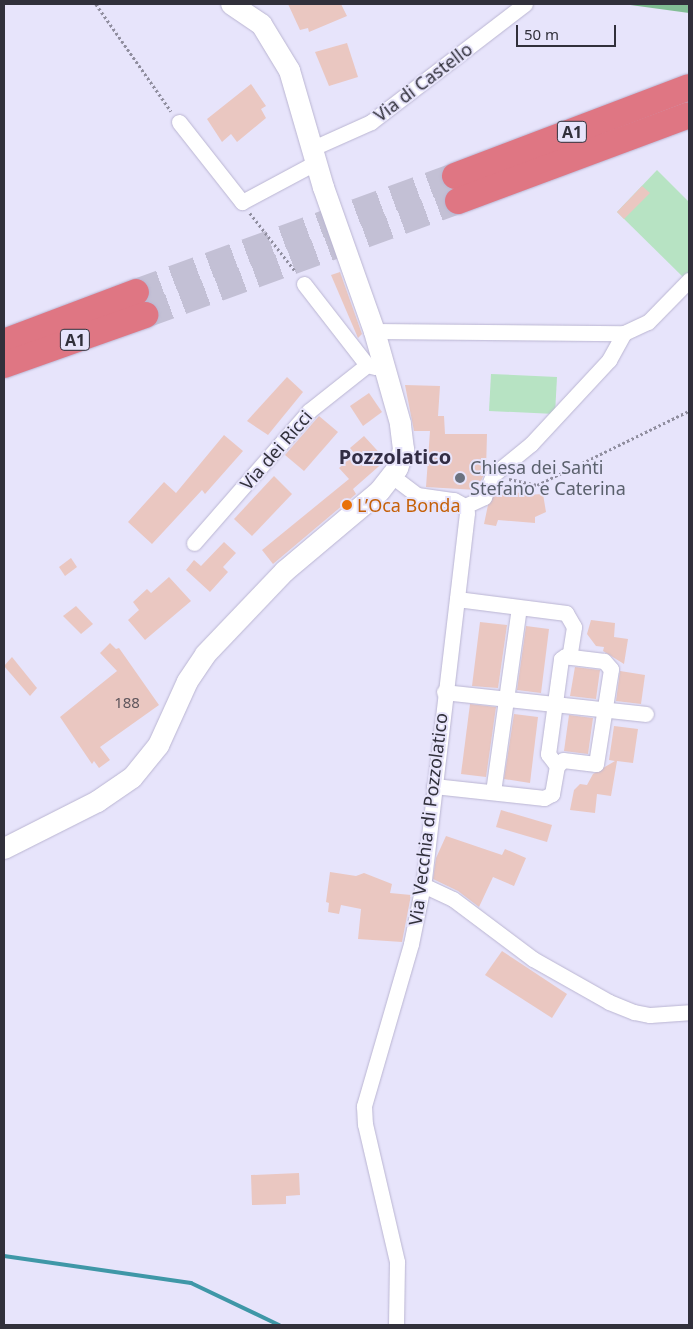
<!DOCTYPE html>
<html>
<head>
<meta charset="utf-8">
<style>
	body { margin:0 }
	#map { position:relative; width:693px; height:1329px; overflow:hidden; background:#e7e4fb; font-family:"Noto Sans",sans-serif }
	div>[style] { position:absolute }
	.green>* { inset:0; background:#b7e3c3 }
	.forest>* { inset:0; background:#82be95 }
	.stream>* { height:4px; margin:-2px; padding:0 2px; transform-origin:2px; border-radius:2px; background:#3f97a7 }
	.building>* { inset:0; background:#eac7c1 }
	.highway-tunnel>* { height:26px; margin-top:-13px; transform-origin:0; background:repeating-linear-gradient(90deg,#c3c0d5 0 26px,transparent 0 39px) }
	.path>* { height:2.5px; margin-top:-1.25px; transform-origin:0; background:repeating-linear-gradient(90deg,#908e9f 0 2.5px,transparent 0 5px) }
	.roads { filter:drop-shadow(0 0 1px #bab5d2) drop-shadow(0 0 1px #bab5d2) }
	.street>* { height:15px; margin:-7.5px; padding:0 7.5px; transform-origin:7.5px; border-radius:7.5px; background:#fff }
	.secondary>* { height:21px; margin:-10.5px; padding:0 10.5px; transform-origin:10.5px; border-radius:10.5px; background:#fff }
	.highway>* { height:26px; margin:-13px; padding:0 13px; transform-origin:13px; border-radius:13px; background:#df7683 }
	.dots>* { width:14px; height:14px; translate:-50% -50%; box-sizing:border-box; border:2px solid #e7e4fb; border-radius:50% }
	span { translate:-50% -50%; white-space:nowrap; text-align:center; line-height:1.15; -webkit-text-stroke:4px #e7e4fb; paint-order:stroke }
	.number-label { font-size:15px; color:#5f565c }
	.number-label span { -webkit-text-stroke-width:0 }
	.shield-label span { padding:1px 4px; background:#e7e4fb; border:1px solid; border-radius:4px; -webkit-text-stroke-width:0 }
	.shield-label { font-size:16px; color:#31303b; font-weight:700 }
	.street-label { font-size:18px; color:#31303b }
	.worship-label { font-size:18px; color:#5b616d }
	.left { translate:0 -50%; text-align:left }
	.food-label { font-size:18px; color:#c56008 }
	.quarter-label { font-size:20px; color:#322d44; font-weight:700 }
	.frame { position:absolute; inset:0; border:5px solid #31303b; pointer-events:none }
	.scale { position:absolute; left:516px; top:25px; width:100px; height:22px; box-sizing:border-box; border:2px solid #31303b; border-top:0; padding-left:6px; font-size:15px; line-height:18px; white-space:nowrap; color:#31303b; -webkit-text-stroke:4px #e7e4fb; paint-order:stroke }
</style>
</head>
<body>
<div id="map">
	<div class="green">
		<div style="clip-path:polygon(657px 170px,689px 202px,689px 273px,684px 278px,617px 212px)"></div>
		<div style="clip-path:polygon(491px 374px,557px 377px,555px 414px,489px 411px)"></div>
	</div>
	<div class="forest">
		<div style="clip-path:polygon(623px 4px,689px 4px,689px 13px)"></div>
	</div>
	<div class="stream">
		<div style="left:4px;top:1256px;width:189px;rotate:8.2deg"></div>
		<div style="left:191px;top:1283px;width:98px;rotate:25.5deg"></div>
	</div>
	<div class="building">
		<div style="clip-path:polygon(288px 4px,341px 4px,347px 16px,309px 32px,308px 28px,300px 30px)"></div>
		<div style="clip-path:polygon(347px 43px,358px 77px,329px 86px,315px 52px)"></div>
		<div style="clip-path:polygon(251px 84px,266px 106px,261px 109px,266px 118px,237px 142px,231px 134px,222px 142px,207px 119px)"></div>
		<div style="clip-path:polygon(642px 186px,650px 193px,624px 219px,617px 212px)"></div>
		<div style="clip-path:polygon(340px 272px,362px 334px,358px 338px,331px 275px)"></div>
		<div style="clip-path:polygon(287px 377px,303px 392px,268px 435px,247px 421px)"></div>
		<div style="clip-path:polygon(405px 385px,440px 386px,438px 416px,444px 416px,445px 434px,487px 434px,486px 470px,477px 490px,426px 487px,430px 431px,414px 431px)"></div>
		<div style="clip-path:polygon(369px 393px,382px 412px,363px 426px,350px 406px)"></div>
		<div style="clip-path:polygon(319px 416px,338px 432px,304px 471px,285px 455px)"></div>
		<div style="clip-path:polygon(224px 435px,243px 451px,205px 494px,202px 490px,152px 544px,128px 522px,164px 482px,176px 493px)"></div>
		<div style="clip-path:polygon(364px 436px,386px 460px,353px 489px,356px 494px,273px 564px,262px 550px,349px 479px,339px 468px,355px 454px,350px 448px)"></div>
		<div style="clip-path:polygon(274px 476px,292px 494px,252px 536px,234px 519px)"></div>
		<div style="clip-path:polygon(498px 487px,526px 495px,543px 494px,546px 512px,535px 517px,535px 523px,498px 520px,496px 526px,484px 524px,488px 505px)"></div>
		<div style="clip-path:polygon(224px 542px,236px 553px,223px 567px,228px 572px,210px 592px,186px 570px,194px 560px,201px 566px)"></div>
		<div style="clip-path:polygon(71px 558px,77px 567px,65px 576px,59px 567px)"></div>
		<div style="clip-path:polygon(169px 577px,191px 601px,145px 640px,128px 620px,139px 610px,133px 602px,147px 589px,151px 593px)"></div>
		<div style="clip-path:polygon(76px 606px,93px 624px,81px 634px,63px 616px)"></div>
		<div style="clip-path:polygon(591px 620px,615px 623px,614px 637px,628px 639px,624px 664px,603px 651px,604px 647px,596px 646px,587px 634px)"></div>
		<div style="clip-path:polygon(480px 622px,507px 625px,498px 688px,472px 686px)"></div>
		<div style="clip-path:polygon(526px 626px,549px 629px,541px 693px,517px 690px)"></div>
		<div style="clip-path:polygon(110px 643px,116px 649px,119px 648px,159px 705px,100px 747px,110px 760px,99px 768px,94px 761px,92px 764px,60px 717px,117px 671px,100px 653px)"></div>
		<div style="clip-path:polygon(12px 657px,37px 688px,30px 696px,4px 666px)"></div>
		<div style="clip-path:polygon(575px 667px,600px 670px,596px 699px,570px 696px)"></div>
		<div style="clip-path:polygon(620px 671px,645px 675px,641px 704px,616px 701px)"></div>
		<div style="clip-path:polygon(470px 704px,496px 707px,486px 777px,461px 774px)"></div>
		<div style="clip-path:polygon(514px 714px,538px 717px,530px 783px,504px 779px)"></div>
		<div style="clip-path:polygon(569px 715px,593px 718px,588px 754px,564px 751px)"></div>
		<div style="clip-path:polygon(614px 726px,638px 729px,633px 763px,617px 761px,611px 796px,597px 794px,595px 813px,570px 810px,574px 790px,580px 784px,587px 785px,593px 774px,615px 761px,609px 760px)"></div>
		<div style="clip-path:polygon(501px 810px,552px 825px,547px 842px,496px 827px)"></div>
		<div style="clip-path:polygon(446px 836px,502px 855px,505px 849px,526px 858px,514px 886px,493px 877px,479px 907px,458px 891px,433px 879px,436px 858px)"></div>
		<div style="clip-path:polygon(330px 872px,356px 876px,364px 873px,392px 884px,390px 893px,411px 895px,402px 942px,358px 939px,361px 909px,341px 905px,339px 914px,328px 912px,329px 903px,326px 902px)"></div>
		<div style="clip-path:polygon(502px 951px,567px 994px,552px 1018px,485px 975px)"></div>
		<div style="clip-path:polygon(299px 1173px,300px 1195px,286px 1196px,286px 1204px,252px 1205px,251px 1175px)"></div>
	</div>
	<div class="highway-tunnel">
		<div style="left:136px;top:292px;width:339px;rotate:-20deg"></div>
		<div style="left:145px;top:315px;width:333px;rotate:-20deg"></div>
	</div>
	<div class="path">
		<div style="left:96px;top:4px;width:131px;rotate:55deg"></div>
		<div style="left:250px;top:213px;width:75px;rotate:52.1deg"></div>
		<div style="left:509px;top:479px;width:29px;rotate:12deg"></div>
		<div style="left:537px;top:485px;width:169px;rotate:-26deg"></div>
	</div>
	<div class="roads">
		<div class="street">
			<div style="left:179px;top:122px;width:102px;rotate:51.8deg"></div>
			<div style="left:242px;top:202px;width:85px;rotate:-28.1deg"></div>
			<div style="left:313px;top:148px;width:64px;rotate:-24.1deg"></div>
			<div style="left:371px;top:122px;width:194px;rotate:-37.5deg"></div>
			<div style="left:304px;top:284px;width:103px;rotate:52.1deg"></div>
			<div style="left:367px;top:365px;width:8px;rotate:14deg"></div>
			<div style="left:374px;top:331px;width:250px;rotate:0.5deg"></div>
			<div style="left:624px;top:333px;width:26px;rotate:-25deg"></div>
			<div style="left:648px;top:322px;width:59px;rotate:-45.7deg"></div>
			<div style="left:392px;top:476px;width:31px;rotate:37deg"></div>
			<div style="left:417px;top:495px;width:37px;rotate:8deg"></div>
			<div style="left:454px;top:500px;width:13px;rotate:29deg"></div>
			<div style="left:465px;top:506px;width:7px;rotate:74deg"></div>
			<div style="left:467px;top:513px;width:375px;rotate:96.7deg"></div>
			<div style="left:423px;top:885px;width:60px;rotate:101.5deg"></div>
			<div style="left:411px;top:944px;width:169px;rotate:106.2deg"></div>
			<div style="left:364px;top:1106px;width:18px;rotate:87deg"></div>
			<div style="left:365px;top:1124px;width:142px;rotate:76.9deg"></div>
			<div style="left:397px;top:1262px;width:63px;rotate:90.9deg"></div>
			<div style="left:465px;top:506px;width:21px;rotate:-25deg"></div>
			<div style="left:484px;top:497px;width:24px;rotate:-68deg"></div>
			<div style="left:493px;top:475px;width:49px;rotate:-39.2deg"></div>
			<div style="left:531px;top:444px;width:115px;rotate:-47.1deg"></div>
			<div style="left:609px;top:360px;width:31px;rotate:-61deg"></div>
			<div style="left:194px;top:543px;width:175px;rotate:-48.9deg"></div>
			<div style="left:309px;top:411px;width:74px;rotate:-38.4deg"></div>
			<div style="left:457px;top:599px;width:110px;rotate:7.3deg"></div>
			<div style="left:566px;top:613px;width:16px;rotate:60deg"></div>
			<div style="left:574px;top:627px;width:30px;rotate:99deg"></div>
			<div style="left:444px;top:692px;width:203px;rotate:6.2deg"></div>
			<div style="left:434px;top:786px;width:111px;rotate:6.2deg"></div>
			<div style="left:544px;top:798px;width:9px;rotate:-27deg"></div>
			<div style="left:552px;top:794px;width:28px;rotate:-80deg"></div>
			<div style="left:557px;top:766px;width:8px;rotate:-45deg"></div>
			<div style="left:563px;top:760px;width:33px;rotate:7deg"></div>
			<div style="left:596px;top:764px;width:96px;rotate:-81deg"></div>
			<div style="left:611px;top:669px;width:11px;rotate:-131deg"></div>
			<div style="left:604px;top:661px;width:39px;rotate:-173deg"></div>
			<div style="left:565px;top:656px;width:5px;rotate:143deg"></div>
			<div style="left:561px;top:659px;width:96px;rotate:97.8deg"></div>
			<div style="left:548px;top:754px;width:15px;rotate:53deg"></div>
			<div style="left:493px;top:792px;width:186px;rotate:-82deg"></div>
			<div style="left:423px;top:885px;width:33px;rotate:25deg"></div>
			<div style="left:453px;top:899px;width:100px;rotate:36.9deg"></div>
			<div style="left:533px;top:959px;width:87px;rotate:29.5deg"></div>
			<div style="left:609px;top:1002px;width:27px;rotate:22deg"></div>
			<div style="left:634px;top:1012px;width:16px;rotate:11deg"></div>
			<div style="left:650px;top:1015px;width:39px;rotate:-4deg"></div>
		</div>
		<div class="secondary">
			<div style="left:4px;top:848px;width:104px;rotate:-26.8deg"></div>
			<div style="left:97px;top:801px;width:42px;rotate:-34.4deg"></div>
			<div style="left:132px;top:777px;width:41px;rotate:-50.9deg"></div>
			<div style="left:158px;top:745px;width:70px;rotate:-65.6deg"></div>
			<div style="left:187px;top:681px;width:32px;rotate:-56deg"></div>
			<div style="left:205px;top:654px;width:115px;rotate:-46.4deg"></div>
			<div style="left:284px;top:571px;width:124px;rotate:-40.1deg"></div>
			<div style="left:379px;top:491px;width:29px;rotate:-52deg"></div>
			<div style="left:397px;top:468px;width:20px;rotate:-72deg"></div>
			<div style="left:403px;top:449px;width:26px;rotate:-97deg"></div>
			<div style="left:400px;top:423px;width:96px;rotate:-105.8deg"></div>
			<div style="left:374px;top:331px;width:153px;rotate:-109.5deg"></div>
			<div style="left:323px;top:187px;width:122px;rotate:-106.2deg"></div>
			<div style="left:289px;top:70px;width:54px;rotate:-121.3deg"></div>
			<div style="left:261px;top:24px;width:36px;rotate:-146deg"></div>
		</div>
		<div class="highway">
			<div style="left:455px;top:176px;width:250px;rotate:-20.8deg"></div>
			<div style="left:458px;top:201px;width:246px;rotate:-20.4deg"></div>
			<div style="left:4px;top:342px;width:141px;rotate:-20.7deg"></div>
			<div style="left:4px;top:365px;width:150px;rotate:-19.5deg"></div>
		</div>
	</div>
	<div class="dots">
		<div style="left:460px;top:478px;background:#6b7280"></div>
		<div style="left:347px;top:505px;background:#e8710a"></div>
	</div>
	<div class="number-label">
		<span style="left:127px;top:703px">188</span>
	</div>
	<div class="shield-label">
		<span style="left:572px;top:132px">A1</span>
		<span style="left:75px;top:340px">A1</span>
	</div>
	<div class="street-label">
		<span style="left:423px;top:82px;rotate:-37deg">Via di Castello</span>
		<span style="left:276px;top:450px;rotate:-49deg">Via dei Ricci</span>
		<span style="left:428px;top:819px;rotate:-83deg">Via Vecchia di Pozzolatico</span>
	</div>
	<div class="worship-label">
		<span class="left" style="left:470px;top:478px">Chiesa dei Santi<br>Stefano e Caterina</span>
	</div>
	<div class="food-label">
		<span class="left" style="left:357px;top:505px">L’Oca Bonda</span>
	</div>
	<div class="quarter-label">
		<span style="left:395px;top:456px">Pozzolatico</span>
	</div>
	<div class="frame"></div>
	<div class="scale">50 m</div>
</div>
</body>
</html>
